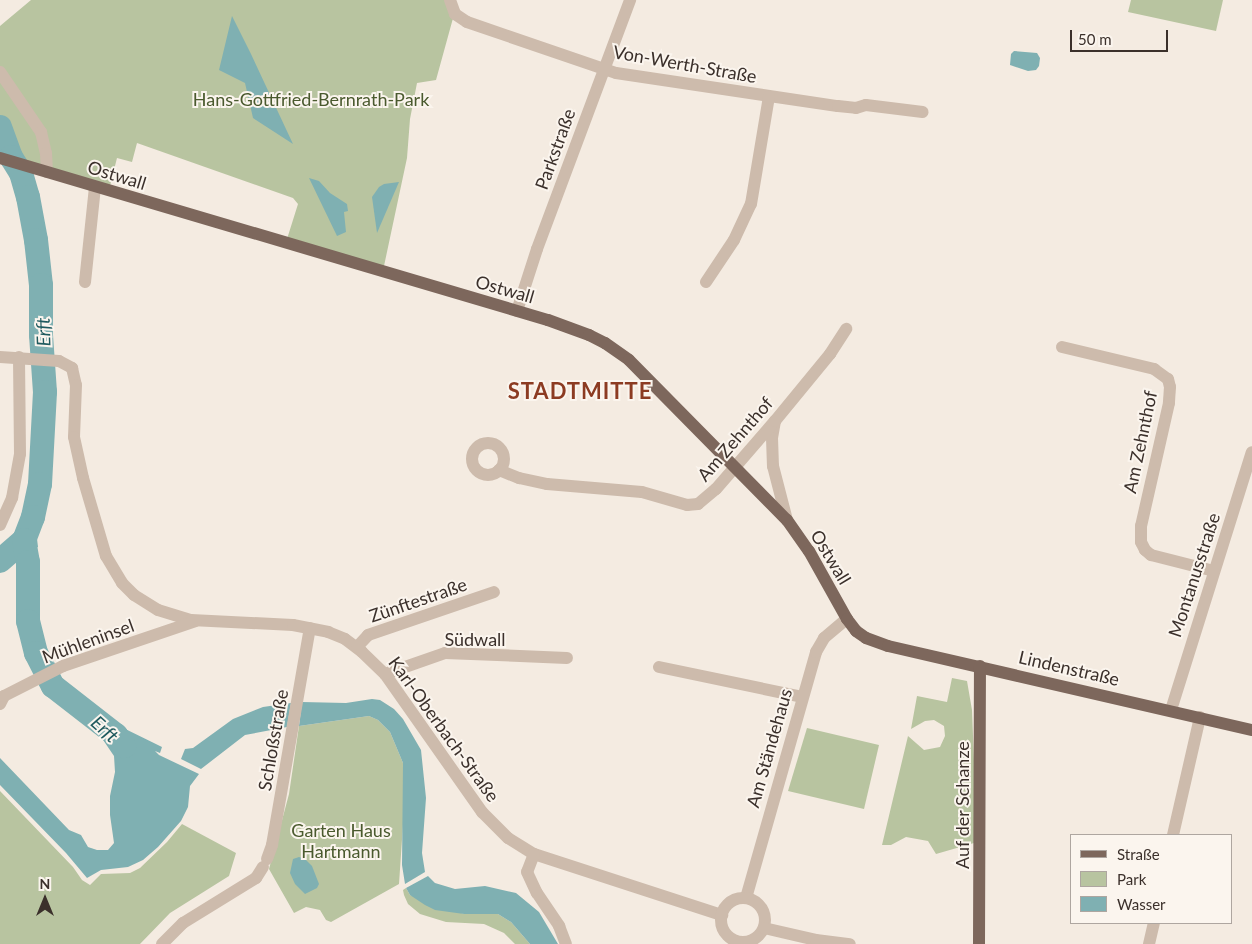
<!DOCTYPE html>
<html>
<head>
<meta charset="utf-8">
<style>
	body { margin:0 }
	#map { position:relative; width:1252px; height:944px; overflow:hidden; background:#f4ebe1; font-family:Lato,sans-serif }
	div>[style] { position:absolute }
	.green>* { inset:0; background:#b8c4a0 }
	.water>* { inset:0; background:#7fb0b2 }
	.river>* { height:24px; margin:-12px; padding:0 12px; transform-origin:12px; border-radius:12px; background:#7fb0b2 }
	.minor>* { height:12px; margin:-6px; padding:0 6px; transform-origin:6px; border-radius:6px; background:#cdbbac }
	.minor>.ring { margin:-6px; padding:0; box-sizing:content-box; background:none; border:12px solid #cdbbac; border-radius:50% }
	.major>* { height:12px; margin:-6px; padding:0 6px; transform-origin:6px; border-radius:6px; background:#7d675c }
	span { translate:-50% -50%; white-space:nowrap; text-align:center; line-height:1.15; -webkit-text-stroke:4px #fbf5ee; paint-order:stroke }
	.street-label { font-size:18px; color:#3b302b }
	.park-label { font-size:18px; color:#4a5a2e }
	.water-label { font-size:19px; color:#1f5a5e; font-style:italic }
	.district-label { font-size:22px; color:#8c3b22; font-weight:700; letter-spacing:1px }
	.legend { position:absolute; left:1070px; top:834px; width:162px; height:90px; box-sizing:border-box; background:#fbf5ee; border:1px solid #aea6a0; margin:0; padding:6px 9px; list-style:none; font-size:15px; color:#3b302b }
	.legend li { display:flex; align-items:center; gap:10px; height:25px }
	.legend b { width:25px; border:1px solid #aea6a0 }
	.north { position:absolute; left:20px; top:874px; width:50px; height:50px; -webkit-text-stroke:4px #fbf5ee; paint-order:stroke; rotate:0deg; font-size:14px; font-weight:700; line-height:20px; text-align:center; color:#3b302b }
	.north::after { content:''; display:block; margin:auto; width:18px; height:22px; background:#3b302b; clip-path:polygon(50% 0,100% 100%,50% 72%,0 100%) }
	.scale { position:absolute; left:1070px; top:30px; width:98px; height:22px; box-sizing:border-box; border:2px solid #3b302b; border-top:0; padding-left:6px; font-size:15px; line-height:18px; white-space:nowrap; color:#3b302b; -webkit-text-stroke:4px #fbf5ee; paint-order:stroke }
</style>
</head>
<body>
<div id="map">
	<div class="green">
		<div style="clip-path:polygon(31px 0,452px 0,455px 11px,436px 80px,417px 83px,410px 119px,407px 158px,384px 266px,287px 239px,298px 204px,293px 198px,137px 143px,132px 162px,117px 158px,110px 186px,13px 158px,0 129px,0 26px)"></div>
		<div style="clip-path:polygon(1131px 0,1223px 0,1216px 31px,1128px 12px)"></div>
		<div style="clip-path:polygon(952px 678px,967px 681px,972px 710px,974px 761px,974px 843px,936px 854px,928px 841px,906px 837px,891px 845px,882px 845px,908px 736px,924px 750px,940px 747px,945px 736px,944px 726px,934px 720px,925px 721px,911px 729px,917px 696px,947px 702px)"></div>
		<div style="clip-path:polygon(369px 716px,378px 720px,390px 732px,403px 763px,404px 810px,399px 884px,331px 922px,326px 920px,320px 910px,306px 907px,294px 913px,269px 869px,289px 794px,299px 726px)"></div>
		<div style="clip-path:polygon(807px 728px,879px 745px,864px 809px,788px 791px)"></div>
		<div style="clip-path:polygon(0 791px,73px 867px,82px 880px,90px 885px,101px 874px,130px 873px,140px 868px,167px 842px,182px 824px,236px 853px,229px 876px,170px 913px,140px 944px,0 944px)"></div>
		<div style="clip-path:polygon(406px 888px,410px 895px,464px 914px,498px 914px,511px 922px,530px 944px,515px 944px,504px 933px,484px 924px,446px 922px,420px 914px,408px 904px,404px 895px,403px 890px)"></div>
	</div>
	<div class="water">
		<div style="clip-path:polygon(232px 16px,251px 54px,293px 144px,253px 118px,245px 83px,219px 70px)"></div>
		<div style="clip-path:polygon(1014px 51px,1037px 53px,1040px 58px,1039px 66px,1036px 70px,1028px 71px,1010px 65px,1011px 54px)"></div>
		<div style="clip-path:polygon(309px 178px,319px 181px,330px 193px,347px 204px,348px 211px,344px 212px,346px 232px,337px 236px)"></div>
		<div style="clip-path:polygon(399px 182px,377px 233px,372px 197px,379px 187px,384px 184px)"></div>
		<div style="clip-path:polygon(22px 521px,35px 522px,38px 547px,19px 554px,0 569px,0 551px,13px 539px)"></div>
		<div style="clip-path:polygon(372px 699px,380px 700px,394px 709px,403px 719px,421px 750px,426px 798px,422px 853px,425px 872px,405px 884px,402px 865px,403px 763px,390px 732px,378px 720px,369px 716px,299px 726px,302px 702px,346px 703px)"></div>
		<div style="clip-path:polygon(291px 703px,287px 727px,245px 735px,201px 769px,181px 759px,185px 749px,193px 748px,233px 719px,263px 707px)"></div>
		<div style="clip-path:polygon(109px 721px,162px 747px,160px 753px,155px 751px,159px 755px,199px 774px,190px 786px,188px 807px,181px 821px,158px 847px,143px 860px,128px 867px,101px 870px,87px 878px,66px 853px,0 785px,0 758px,69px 830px,81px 835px,88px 847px,97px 850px,108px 850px,114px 843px,110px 815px,110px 796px,115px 772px,114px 756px,97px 731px,100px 725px)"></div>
		<div style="clip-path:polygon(299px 857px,305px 859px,312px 866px,319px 884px,317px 888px,305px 894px,295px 884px,290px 873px,293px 859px)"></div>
		<div style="clip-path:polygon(428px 876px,435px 883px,455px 889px,485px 886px,516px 893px,539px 912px,558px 944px,530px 944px,511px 922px,498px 914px,464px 914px,435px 910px,425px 905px,410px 895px,406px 888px)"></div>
	</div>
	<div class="river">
		<div style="left:0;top:127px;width:32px;rotate:70deg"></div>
		<div style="left:11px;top:157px;width:19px;rotate:58deg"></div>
		<div style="left:21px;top:173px;width:25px;rotate:74deg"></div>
		<div style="left:28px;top:197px;width:44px;rotate:79.5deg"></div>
		<div style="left:36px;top:240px;width:45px;rotate:83.7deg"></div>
		<div style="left:41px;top:285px;width:50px;rotate:90deg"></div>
		<div style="left:41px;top:335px;width:57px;rotate:86deg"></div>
		<div style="left:45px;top:392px;width:92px;rotate:93.1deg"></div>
		<div style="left:40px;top:484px;width:34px;rotate:102deg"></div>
		<div style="left:33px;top:517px;width:25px;rotate:111deg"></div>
		<div style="left:24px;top:540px;width:32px;rotate:139deg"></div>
		<div style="left:24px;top:540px;width:22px;rotate:80deg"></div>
		<div style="left:28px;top:562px;width:59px;rotate:90deg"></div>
		<div style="left:28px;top:621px;width:33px;rotate:76deg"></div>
		<div style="left:36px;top:653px;width:37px;rotate:63deg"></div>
		<div style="left:53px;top:686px;width:80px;rotate:37.9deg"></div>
		<div style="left:116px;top:735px;width:14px;rotate:54deg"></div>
	</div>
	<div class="minor">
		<div style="left:450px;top:0;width:15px;rotate:70deg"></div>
		<div style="left:455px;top:14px;width:14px;rotate:34deg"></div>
		<div style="left:467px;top:22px;width:157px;rotate:18.9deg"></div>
		<div style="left:616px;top:73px;width:224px;rotate:8.5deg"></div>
		<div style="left:838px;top:106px;width:18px;rotate:6deg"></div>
		<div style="left:856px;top:108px;width:10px;rotate:-17deg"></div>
		<div style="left:866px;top:105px;width:57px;rotate:7deg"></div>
		<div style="left:0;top:72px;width:73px;rotate:55.7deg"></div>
		<div style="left:41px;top:132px;width:22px;rotate:77deg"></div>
		<div style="left:46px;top:153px;width:19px;rotate:87deg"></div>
		<div style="left:85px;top:282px;width:96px;rotate:-84deg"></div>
		<div style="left:706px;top:282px;width:50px;rotate:-56.3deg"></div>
		<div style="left:734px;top:240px;width:40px;rotate:-65deg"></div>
		<div style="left:751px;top:204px;width:109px;rotate:-80.5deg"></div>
		<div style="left:517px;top:311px;width:65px;rotate:-72.1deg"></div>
		<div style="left:537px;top:249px;width:266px;rotate:-69.5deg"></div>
		<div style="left:1062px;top:347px;width:95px;rotate:13.4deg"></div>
		<div style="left:1154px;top:369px;width:17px;rotate:36deg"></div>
		<div style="left:1168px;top:379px;width:8px;rotate:76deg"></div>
		<div style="left:1170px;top:387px;width:16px;rotate:94deg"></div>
		<div style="left:1169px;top:403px;width:126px;rotate:102.8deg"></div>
		<div style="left:1141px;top:526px;width:16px;rotate:90deg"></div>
		<div style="left:1141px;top:542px;width:9px;rotate:63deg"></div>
		<div style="left:1145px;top:550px;width:8px;rotate:40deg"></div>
		<div style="left:1151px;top:555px;width:65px;rotate:14.3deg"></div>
		<div style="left:0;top:357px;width:59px;rotate:3.9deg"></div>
		<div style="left:59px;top:361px;width:15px;rotate:28deg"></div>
		<div style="left:72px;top:368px;width:17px;rotate:77deg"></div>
		<div style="left:76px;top:385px;width:52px;rotate:92.2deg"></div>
		<div style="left:74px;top:437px;width:42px;rotate:77.6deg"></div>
		<div style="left:83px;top:478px;width:81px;rotate:73.6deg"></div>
		<div style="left:106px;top:556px;width:31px;rotate:59deg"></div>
		<div style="left:122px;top:583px;width:17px;rotate:45deg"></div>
		<div style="left:134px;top:595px;width:28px;rotate:32deg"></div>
		<div style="left:158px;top:610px;width:34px;rotate:17deg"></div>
		<div style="left:191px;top:620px;width:102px;rotate:2.8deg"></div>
		<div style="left:293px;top:625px;width:36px;rotate:11deg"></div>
		<div style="left:328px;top:632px;width:18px;rotate:22deg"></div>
		<div style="left:345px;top:639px;width:21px;rotate:37deg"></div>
		<div style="left:362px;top:652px;width:32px;rotate:44deg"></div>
		<div style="left:385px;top:674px;width:169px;rotate:54.9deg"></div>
		<div style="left:482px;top:812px;width:37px;rotate:45deg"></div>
		<div style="left:508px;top:838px;width:31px;rotate:32deg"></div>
		<div style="left:534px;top:854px;width:198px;rotate:18deg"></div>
		<div style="left:775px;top:421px;width:17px;rotate:100deg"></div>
		<div style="left:772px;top:438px;width:28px;rotate:88deg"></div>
		<div style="left:773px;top:466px;width:56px;rotate:75.5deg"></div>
		<div class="ring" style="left:472px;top:443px;width:20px;height:20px"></div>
		<div style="left:499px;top:470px;width:22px;rotate:22deg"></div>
		<div style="left:519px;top:478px;width:29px;rotate:12deg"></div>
		<div style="left:547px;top:484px;width:95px;rotate:4.8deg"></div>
		<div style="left:642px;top:492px;width:47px;rotate:16.1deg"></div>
		<div style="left:687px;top:505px;width:11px;rotate:-5deg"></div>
		<div style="left:698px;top:504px;width:23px;rotate:-40deg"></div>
		<div style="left:716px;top:489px;width:90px;rotate:-49.1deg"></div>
		<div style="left:775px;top:421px;width:87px;rotate:-50.6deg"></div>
		<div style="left:830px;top:354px;width:30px;rotate:-57deg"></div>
		<div style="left:0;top:525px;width:30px;rotate:-66deg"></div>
		<div style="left:12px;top:498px;width:45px;rotate:-79.7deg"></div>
		<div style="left:20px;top:454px;width:97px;rotate:-90.6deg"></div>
		<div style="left:357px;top:647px;width:16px;rotate:-47deg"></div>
		<div style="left:368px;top:635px;width:133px;rotate:-18.8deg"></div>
		<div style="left:659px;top:667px;width:146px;rotate:11.8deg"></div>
		<div style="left:385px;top:674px;width:64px;rotate:-19.3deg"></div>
		<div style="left:445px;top:653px;width:122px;rotate:2.3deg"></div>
		<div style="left:0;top:704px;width:9px;rotate:-63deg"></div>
		<div style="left:4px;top:696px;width:66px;rotate:-27deg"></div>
		<div style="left:63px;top:666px;width:140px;rotate:-18.7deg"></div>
		<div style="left:1171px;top:710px;width:270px;rotate:-72.6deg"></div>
		<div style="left:1173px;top:835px;width:121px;rotate:-77.1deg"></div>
		<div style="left:534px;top:854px;width:19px;rotate:111deg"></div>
		<div style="left:527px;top:872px;width:23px;rotate:65deg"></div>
		<div style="left:537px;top:893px;width:40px;rotate:56deg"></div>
		<div style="left:559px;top:926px;width:19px;rotate:69deg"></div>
		<div style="left:267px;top:859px;width:15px;rotate:-70deg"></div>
		<div style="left:272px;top:845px;width:220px;rotate:-80.1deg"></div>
		<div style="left:746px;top:898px;width:256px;rotate:-74.1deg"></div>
		<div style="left:816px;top:652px;width:16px;rotate:-60deg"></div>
		<div style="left:824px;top:638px;width:30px;rotate:-40deg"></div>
		<div class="ring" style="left:721px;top:898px;width:32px;height:32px"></div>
		<div style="left:764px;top:928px;width:53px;rotate:13deg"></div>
		<div style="left:816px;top:940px;width:34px;rotate:7deg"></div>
		<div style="left:162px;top:944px;width:30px;rotate:-45deg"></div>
		<div style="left:183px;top:923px;width:86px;rotate:-31.7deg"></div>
		<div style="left:256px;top:878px;width:13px;rotate:-58deg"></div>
		<div style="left:1149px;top:944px;width:22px;rotate:-77deg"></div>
	</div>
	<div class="major">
		<div style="left:0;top:158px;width:571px;rotate:16.47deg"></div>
		<div style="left:548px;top:320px;width:44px;rotate:20.1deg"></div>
		<div style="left:589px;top:335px;width:18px;rotate:27deg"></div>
		<div style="left:605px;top:343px;width:29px;rotate:35deg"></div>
		<div style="left:629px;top:360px;width:225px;rotate:45.4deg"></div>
		<div style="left:787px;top:520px;width:38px;rotate:55deg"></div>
		<div style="left:809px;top:551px;width:78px;rotate:60.8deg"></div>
		<div style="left:847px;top:619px;width:15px;rotate:53deg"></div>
		<div style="left:856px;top:631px;width:12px;rotate:35deg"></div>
		<div style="left:866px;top:638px;width:23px;rotate:20deg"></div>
		<div style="left:888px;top:646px;width:374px;rotate:13deg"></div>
		<div style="left:979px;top:944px;width:278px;rotate:-89.8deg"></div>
	</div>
	<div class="street-label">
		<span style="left:685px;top:64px;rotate:10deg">Von-Werth-Straße</span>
		<span style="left:555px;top:149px;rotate:-70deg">Parkstraße</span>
		<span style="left:117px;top:175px;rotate:17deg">Ostwall</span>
		<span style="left:505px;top:289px;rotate:16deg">Ostwall</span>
		<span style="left:735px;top:439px;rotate:-49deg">Am Zehnthof</span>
		<span style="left:1140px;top:442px;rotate:-78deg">Am Zehnthof</span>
		<span style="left:831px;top:557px;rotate:59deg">Ostwall</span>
		<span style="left:1194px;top:575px;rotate:-72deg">Montanusstraße</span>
		<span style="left:418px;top:600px;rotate:-19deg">Zünftestraße</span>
		<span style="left:475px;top:639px">Südwall</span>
		<span style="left:88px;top:641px;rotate:-20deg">Mühleninsel</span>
		<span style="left:1069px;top:668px;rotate:13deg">Lindenstraße</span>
		<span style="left:444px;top:729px;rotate:54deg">Karl-Oberbach-Straße</span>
		<span style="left:273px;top:740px;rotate:-80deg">Schloßstraße</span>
		<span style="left:769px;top:748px;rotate:-74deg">Am Ständehaus</span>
		<span style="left:962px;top:805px;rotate:-90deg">Auf der Schanze</span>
	</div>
	<div class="park-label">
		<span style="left:311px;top:99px">Hans-Gottfried-Bernrath-Park</span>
		<span style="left:341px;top:841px">Garten Haus<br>Hartmann</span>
	</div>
	<div class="water-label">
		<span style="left:43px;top:332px;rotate:-92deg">Erft</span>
		<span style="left:105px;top:729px;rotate:42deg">Erft</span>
	</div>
	<div class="district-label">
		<span style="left:580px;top:391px">STADTMITTE</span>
	</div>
	<ul class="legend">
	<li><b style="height:6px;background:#7d675c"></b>Straße</li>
	<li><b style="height:14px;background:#b8c4a0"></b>Park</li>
	<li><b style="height:14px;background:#7fb0b2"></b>Wasser</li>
	</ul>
	<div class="north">N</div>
	<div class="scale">50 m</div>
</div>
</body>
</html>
